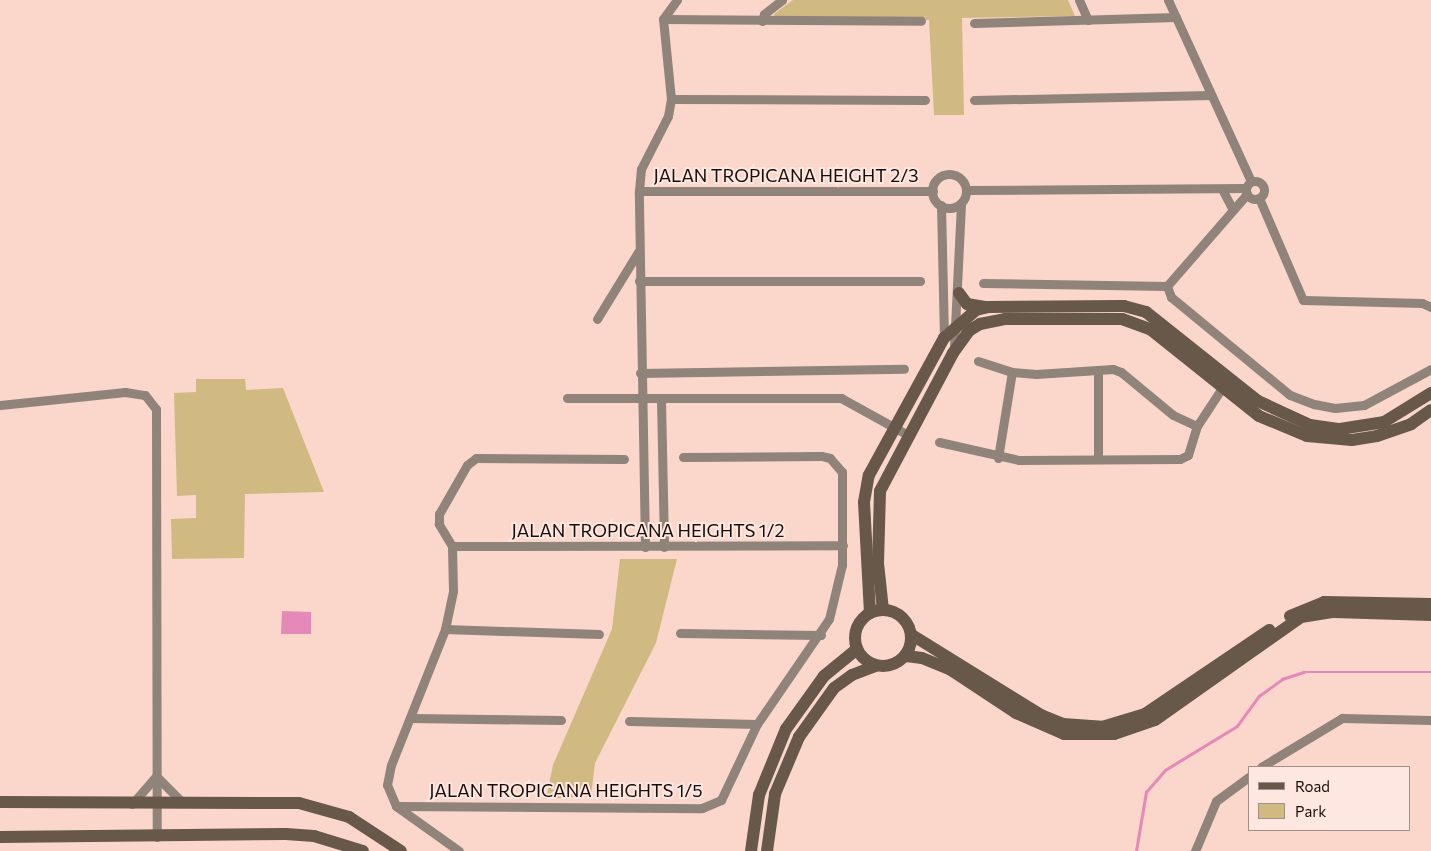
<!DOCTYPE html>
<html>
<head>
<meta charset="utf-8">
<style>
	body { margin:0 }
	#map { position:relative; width:1431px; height:851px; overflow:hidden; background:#fbd6cb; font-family:Commissioner,sans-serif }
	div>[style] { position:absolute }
	.green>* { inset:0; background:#d1ba81 }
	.water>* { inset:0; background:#e589b9 }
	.stream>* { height:2.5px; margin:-1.25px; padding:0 1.25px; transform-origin:1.25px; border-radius:1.25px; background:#e589b9 }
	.street>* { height:9px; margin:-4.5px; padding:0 4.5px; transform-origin:4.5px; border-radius:4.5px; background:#8f837a }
	.street>.ring { margin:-4.5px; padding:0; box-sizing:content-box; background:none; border:9px solid #8f837a; border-radius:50% }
	.secondary>* { height:12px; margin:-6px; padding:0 6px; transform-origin:6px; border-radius:6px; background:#68584a }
	.secondary>.ring { margin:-6px; padding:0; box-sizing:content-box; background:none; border:12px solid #68584a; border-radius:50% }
	span { translate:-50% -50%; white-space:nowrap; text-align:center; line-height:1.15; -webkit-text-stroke:4px #fee7e0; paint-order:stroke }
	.street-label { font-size:18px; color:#180c09 }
	.legend { position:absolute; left:1248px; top:766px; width:162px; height:65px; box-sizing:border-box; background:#fee7e0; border:1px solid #a28f8a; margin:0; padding:6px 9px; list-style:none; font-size:15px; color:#180c09 }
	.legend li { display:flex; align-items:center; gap:10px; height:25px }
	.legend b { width:25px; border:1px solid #a28f8a }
</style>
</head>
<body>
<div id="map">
	<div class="green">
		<div style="clip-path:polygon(793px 0,1068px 0,1075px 16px,962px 18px,964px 115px,934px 115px,929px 20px,776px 19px,774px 14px)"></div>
		<div style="clip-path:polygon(196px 379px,245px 379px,246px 390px,283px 388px,324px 492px,245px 494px,244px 558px,172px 559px,171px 519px,196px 518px,196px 495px,177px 496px,174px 393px,196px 392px)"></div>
		<div style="clip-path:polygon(620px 559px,677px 559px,656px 643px,595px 763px,591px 796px,546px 799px,553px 765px,612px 629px)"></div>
	</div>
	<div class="water">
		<div style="clip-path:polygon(282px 611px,311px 612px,311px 634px,281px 634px)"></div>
	</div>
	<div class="stream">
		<div style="left:1136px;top:851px;width:60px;rotate:-80.4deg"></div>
		<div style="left:1146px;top:792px;width:29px;rotate:-49deg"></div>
		<div style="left:1165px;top:770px;width:84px;rotate:-31.4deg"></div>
		<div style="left:1237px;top:726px;width:37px;rotate:-54deg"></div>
		<div style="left:1259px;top:696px;width:29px;rotate:-36deg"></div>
		<div style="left:1282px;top:679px;width:23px;rotate:-18deg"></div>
		<div style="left:1304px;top:672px;width:127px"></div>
	</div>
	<div class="street">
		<div style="left:1079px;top:0;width:22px;rotate:66deg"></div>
		<div style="left:1168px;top:0;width:199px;rotate:65.4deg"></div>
		<div style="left:663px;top:19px;width:258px;rotate:0.4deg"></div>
		<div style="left:762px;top:21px;width:7px;rotate:-74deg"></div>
		<div style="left:764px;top:14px;width:23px;rotate:-38deg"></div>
		<div style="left:974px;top:23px;width:202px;rotate:-1.7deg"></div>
		<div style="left:671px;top:99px;width:254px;rotate:0.2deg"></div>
		<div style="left:974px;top:100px;width:237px;rotate:-1.2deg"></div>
		<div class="ring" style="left:932px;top:174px;width:25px;height:25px"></div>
		<div class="ring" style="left:1246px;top:181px;width:9px;height:9px"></div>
		<div style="left:966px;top:190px;width:280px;rotate:-0.4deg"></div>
		<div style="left:639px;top:191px;width:294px"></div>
		<div style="left:1223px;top:191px;width:21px;rotate:62deg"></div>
		<div style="left:1247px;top:194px;width:122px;rotate:131deg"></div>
		<div style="left:1167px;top:286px;width:12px;rotate:70deg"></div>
		<div style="left:1171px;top:297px;width:154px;rotate:39.5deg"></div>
		<div style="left:1290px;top:395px;width:26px;rotate:21deg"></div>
		<div style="left:1314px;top:404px;width:21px;rotate:11deg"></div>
		<div style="left:1335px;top:408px;width:29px;rotate:-6deg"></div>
		<div style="left:1364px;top:405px;width:76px;rotate:-28.2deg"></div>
		<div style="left:1259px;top:198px;width:111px;rotate:66.7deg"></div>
		<div style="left:1303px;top:300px;width:119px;rotate:1.4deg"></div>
		<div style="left:1422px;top:303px;width:10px;rotate:24deg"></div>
		<div style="left:941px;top:205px;width:133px;rotate:88.7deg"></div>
		<div style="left:639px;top:281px;width:281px"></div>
		<div style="left:983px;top:283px;width:184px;rotate:0.9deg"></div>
		<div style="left:597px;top:319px;width:79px;rotate:-58.5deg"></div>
		<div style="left:954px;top:347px;width:144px;rotate:-87.2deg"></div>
		<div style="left:978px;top:361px;width:36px;rotate:18deg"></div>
		<div style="left:1012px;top:372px;width:24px;rotate:5deg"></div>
		<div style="left:1036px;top:374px;width:77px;rotate:-3.7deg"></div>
		<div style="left:1113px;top:369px;width:9px;rotate:21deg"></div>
		<div style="left:1121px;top:372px;width:67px;rotate:39.6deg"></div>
		<div style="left:1173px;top:415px;width:26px;rotate:25deg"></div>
		<div style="left:1098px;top:370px;width:89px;rotate:90deg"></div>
		<div style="left:640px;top:373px;width:264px;rotate:-0.9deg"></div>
		<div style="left:567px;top:398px;width:274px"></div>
		<div style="left:841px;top:398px;width:77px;rotate:28.9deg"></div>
		<div style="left:661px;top:400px;width:147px;rotate:88.8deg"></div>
		<div style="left:0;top:405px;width:126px;rotate:-5.9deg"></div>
		<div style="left:125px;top:392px;width:20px;rotate:9deg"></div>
		<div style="left:145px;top:395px;width:18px;rotate:52deg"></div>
		<div style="left:156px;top:409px;width:428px;rotate:89.9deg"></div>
		<div style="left:939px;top:442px;width:82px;rotate:12.7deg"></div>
		<div style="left:1019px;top:460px;width:161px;rotate:-0.4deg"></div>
		<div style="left:1180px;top:459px;width:9px;rotate:-27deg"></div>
		<div style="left:1188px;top:455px;width:30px;rotate:-73deg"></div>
		<div style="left:1197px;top:426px;width:45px;rotate:-56.7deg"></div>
		<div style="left:998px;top:458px;width:87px;rotate:-80.8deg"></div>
		<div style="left:452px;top:546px;width:391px;rotate:-0.1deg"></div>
		<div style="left:645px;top:547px;width:356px;rotate:-91deg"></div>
		<div style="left:639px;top:191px;width:22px;rotate:-85deg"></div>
		<div style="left:641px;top:169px;width:59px;rotate:-63deg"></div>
		<div style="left:668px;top:116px;width:17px;rotate:-80deg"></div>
		<div style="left:671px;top:99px;width:80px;rotate:-95.7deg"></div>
		<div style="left:663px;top:19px;width:24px;rotate:-54deg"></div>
		<div style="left:445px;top:629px;width:154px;rotate:1.9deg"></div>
		<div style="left:680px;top:633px;width:141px;rotate:0.8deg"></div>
		<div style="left:411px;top:718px;width:150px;rotate:0.8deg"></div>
		<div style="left:629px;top:721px;width:128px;rotate:1.3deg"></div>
		<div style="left:1261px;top:767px;width:95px;rotate:-31.2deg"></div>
		<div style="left:1342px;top:718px;width:89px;rotate:1.3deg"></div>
		<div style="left:156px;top:776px;width:38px;rotate:45deg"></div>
		<div style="left:132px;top:804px;width:37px;rotate:-49deg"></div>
		<div style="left:396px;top:806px;width:306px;rotate:0.4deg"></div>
		<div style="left:702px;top:808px;width:21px;rotate:-23deg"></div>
		<div style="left:721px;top:800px;width:84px;rotate:-64.7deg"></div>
		<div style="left:757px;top:724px;width:127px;rotate:-55.6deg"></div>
		<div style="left:829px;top:619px;width:56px;rotate:-76.5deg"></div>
		<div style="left:842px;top:565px;width:93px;rotate:-90deg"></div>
		<div style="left:842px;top:472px;width:18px;rotate:-131deg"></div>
		<div style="left:830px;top:458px;width:9px;rotate:-167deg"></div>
		<div style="left:821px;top:456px;width:138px;rotate:179.6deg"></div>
		<div style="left:459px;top:851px;width:77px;rotate:-144.5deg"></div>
		<div style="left:396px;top:806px;width:23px;rotate:-113deg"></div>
		<div style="left:387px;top:785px;width:20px;rotate:-79deg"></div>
		<div style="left:391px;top:765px;width:146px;rotate:-68.3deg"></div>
		<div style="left:445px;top:629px;width:39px;rotate:-78deg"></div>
		<div style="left:453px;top:591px;width:45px;rotate:-91.3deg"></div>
		<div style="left:452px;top:546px;width:26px;rotate:-121deg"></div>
		<div style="left:439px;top:524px;width:10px;rotate:-90deg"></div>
		<div style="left:439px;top:514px;width:56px;rotate:-60.3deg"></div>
		<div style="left:467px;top:465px;width:11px;rotate:-38deg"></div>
		<div style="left:476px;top:458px;width:148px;rotate:0.4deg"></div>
		<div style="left:1195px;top:851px;width:54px;rotate:-67.2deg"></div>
		<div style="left:1216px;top:801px;width:42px;rotate:-36.3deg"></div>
	</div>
	<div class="secondary">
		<div style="left:959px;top:293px;width:14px;rotate:54deg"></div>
		<div style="left:967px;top:304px;width:18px;rotate:9deg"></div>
		<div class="ring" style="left:855px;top:610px;width:44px;height:44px"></div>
		<div style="left:883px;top:610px;width:47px;rotate:-96.1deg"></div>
		<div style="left:878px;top:563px;width:72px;rotate:-88.4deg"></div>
		<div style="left:880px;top:491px;width:156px;rotate:-62.1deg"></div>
		<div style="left:953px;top:353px;width:29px;rotate:-54deg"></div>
		<div style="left:970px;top:330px;width:12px;rotate:-31deg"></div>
		<div style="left:980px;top:324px;width:25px;rotate:-11deg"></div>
		<div style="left:1005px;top:319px;width:117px"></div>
		<div style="left:1122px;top:319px;width:30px;rotate:20deg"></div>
		<div style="left:1150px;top:329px;width:139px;rotate:38.6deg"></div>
		<div style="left:1259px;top:416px;width:52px;rotate:22.6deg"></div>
		<div style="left:1307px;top:436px;width:45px;rotate:5.1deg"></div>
		<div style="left:1352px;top:440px;width:25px;rotate:-9deg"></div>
		<div style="left:1377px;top:436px;width:36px;rotate:-19deg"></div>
		<div style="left:1411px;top:424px;width:24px;rotate:-35deg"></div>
		<div style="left:870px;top:613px;width:111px;rotate:-93.1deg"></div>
		<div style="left:864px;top:502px;width:27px;rotate:-80deg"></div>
		<div style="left:869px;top:475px;width:156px;rotate:-61.3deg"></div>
		<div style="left:944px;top:338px;width:43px;rotate:-41.2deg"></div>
		<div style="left:976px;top:310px;width:12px;rotate:-14deg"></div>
		<div style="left:988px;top:307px;width:136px;rotate:-0.4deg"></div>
		<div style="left:1124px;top:306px;width:23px;rotate:15deg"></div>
		<div style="left:1146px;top:312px;width:143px;rotate:38.5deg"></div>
		<div style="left:1258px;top:401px;width:57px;rotate:24.8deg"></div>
		<div style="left:1310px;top:425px;width:30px;rotate:8deg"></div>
		<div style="left:1340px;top:429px;width:45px;rotate:-9deg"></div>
		<div style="left:1384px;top:422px;width:55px;rotate:-31.7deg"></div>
		<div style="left:1290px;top:616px;width:37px;rotate:-22deg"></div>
		<div style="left:1324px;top:602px;width:107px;rotate:1.1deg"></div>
		<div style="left:912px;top:635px;width:152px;rotate:31.8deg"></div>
		<div style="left:1041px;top:715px;width:24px;rotate:22deg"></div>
		<div style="left:1063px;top:724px;width:39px;rotate:4deg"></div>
		<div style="left:1102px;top:727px;width:45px;rotate:-16.8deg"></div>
		<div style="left:1145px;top:714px;width:150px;rotate:-34.1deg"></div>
		<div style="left:906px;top:656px;width:16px;rotate:7deg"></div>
		<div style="left:922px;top:658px;width:31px;rotate:22deg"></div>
		<div style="left:951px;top:670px;width:78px;rotate:33.5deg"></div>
		<div style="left:1016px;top:713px;width:52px;rotate:23.6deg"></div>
		<div style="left:1064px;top:734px;width:50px"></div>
		<div style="left:1114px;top:734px;width:43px;rotate:-18.9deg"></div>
		<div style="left:1155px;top:720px;width:179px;rotate:-35.2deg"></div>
		<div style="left:1301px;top:617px;width:33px;rotate:-9deg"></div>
		<div style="left:1334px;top:612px;width:97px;rotate:1.8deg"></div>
		<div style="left:0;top:802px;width:299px;rotate:0.2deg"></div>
		<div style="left:299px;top:803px;width:52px;rotate:15.6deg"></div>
		<div style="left:349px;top:817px;width:62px;rotate:33.2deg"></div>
		<div style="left:0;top:837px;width:286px;rotate:-0.6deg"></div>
		<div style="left:286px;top:834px;width:28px;rotate:4deg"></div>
		<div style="left:314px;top:836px;width:51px;rotate:17deg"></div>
		<div style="left:751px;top:851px;width:57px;rotate:-81.9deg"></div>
		<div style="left:759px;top:795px;width:71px;rotate:-67.8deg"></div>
		<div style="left:786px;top:729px;width:65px;rotate:-54.4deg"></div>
		<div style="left:824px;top:676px;width:43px;rotate:-39.3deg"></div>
		<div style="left:767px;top:851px;width:58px;rotate:-82deg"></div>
		<div style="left:775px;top:794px;width:62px;rotate:-67.2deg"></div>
		<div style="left:799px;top:737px;width:60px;rotate:-54.5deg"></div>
		<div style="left:834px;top:688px;width:22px;rotate:-36deg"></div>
		<div style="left:852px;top:675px;width:26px;rotate:-21deg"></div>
	</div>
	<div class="street-label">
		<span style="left:786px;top:175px">JALAN TROPICANA HEIGHT 2/3</span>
		<span style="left:648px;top:530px">JALAN TROPICANA HEIGHTS 1/2</span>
		<span style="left:566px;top:790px">JALAN TROPICANA HEIGHTS 1/5</span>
	</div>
	<ul class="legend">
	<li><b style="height:6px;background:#68584a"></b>Road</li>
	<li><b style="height:14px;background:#d1ba81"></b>Park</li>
	</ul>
</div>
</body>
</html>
